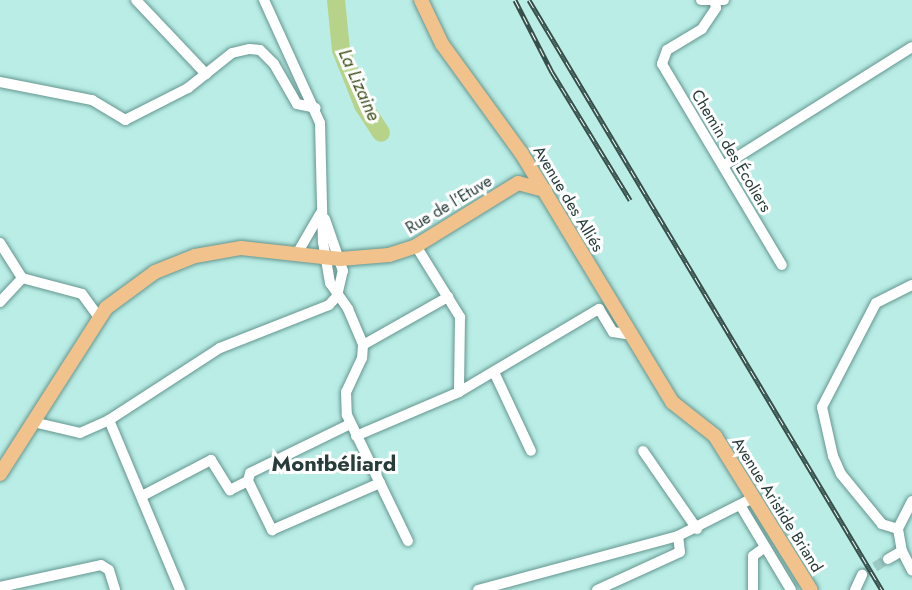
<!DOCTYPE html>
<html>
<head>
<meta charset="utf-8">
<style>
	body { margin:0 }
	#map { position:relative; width:912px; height:590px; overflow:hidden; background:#b9ede6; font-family:Jost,sans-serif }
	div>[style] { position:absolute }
	.river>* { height:18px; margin:-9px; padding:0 9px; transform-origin:9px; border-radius:9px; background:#b7d389 }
	.minor-tunnel>* { height:10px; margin-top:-5px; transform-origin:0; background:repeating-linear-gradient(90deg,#9ccac4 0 10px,transparent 0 15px) }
	.roads { filter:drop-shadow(0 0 2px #64968f) drop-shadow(0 0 2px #64968f) }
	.minor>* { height:10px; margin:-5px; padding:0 5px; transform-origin:5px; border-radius:5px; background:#fff }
	.major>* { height:14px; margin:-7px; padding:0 7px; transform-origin:7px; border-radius:7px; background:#f2c28c }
	.rail>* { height:5px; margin-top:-2.5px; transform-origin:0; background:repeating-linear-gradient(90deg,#fff 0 9px,#374f4b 0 18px); box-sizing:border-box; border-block:2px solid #374f4b }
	span { translate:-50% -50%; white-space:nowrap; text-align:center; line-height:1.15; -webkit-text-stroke:6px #fff; paint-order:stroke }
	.street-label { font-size:16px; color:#283d3a }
	.water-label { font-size:18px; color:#3d4f1a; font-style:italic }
	.district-label { font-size:22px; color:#283d3a; font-weight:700 }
</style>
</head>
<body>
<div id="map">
	<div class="river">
		<div style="left:336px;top:0;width:50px;rotate:84.3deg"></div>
		<div style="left:341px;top:50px;width:59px;rotate:68.2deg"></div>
		<div style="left:363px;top:105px;width:33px;rotate:57deg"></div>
	</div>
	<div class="minor-tunnel">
		<div style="left:862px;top:575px;width:31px;rotate:-32deg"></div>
	</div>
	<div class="roads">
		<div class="minor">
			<div style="left:136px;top:0;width:102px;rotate:46.6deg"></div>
			<div style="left:264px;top:0;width:135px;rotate:65.5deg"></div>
			<div style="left:320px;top:123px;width:119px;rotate:88.6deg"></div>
			<div style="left:323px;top:242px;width:42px;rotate:80.3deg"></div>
			<div style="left:330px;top:283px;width:32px;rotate:55deg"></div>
			<div style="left:348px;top:309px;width:39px;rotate:67deg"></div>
			<div style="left:363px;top:345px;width:13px;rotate:94deg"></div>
			<div style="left:362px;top:358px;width:38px;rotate:115deg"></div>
			<div style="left:346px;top:392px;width:23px;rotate:88deg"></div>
			<div style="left:347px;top:415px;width:140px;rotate:64.2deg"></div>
			<div style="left:701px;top:0;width:23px"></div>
			<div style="left:715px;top:3px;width:5px;rotate:79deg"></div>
			<div style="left:716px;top:8px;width:25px;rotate:124deg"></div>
			<div style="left:702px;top:29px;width:41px;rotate:149deg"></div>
			<div style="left:667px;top:50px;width:15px;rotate:110deg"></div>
			<div style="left:662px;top:64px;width:234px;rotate:59.2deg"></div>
			<div style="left:0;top:82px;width:94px;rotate:11.1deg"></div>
			<div style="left:92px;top:100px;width:39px;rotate:31deg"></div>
			<div style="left:125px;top:120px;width:71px;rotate:-26.9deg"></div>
			<div style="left:188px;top:88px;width:56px;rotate:-38.5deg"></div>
			<div style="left:232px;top:53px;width:18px;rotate:-13deg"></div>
			<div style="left:250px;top:49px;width:10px;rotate:6deg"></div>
			<div style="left:260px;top:50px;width:20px;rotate:45deg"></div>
			<div style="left:274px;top:64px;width:46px;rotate:60.1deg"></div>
			<div style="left:297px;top:104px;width:19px;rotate:12deg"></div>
			<div style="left:723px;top:166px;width:223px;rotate:-32.2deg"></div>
			<div style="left:0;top:243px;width:41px;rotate:57.8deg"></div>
			<div style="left:22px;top:278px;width:62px;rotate:14.9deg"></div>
			<div style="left:82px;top:294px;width:29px;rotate:54deg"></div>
			<div style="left:416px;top:246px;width:84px;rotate:58.2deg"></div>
			<div style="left:460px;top:317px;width:75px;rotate:90.8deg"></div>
			<div style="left:298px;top:252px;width:44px;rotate:-59.9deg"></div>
			<div style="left:0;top:302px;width:33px;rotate:-47deg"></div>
			<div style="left:363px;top:345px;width:98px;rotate:-29.5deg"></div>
			<div style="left:494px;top:372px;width:87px;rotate:64.9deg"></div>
			<div style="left:109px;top:420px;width:184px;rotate:67.3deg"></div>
			<div style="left:33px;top:422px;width:48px;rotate:13.2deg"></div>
			<div style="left:80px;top:433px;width:32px;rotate:-24deg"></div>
			<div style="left:109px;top:420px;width:132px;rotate:-33deg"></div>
			<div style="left:220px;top:348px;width:117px;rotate:-21.5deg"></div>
			<div style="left:329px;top:305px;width:12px;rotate:-48deg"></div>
			<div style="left:337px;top:296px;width:26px;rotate:-77deg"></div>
			<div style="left:343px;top:271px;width:55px;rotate:-109.1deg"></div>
			<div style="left:356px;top:436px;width:112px;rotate:-23.1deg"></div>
			<div style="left:459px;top:392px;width:163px;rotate:-30.7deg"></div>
			<div style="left:599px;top:309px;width:27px;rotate:59deg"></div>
			<div style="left:613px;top:332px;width:18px;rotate:9deg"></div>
			<div style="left:643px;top:451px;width:95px;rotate:55.3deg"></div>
			<div style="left:248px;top:481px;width:55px;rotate:63.9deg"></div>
			<div style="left:272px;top:530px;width:118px;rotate:-23.5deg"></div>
			<div style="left:248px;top:481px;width:8px;rotate:-76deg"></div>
			<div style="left:250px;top:473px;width:111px;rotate:-26.1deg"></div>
			<div style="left:142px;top:496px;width:78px;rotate:-27.6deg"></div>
			<div style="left:211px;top:460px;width:36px;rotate:58deg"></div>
			<div style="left:230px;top:490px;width:20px;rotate:-27deg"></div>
			<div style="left:912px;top:501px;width:31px;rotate:117deg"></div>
			<div style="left:898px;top:529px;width:22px;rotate:80deg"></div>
			<div style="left:902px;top:551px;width:22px;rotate:63deg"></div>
			<div style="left:740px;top:505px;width:99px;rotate:59deg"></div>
			<div style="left:898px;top:529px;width:17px;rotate:-163deg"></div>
			<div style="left:882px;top:524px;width:65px;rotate:-129.4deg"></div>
			<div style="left:841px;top:474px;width:20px;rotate:-114deg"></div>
			<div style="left:833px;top:456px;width:50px;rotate:-102.7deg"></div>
			<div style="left:822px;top:407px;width:117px;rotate:-62.6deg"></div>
			<div style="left:876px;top:303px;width:40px;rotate:-26.6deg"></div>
			<div style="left:888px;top:559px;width:16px;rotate:-30deg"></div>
			<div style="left:0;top:587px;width:103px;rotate:-12.3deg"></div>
			<div style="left:101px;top:565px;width:9px;rotate:32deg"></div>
			<div style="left:109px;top:570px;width:21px;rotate:73deg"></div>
			<div style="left:478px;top:590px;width:207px;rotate:-15.1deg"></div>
			<div style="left:678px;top:536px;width:84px;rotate:-26.9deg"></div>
			<div style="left:597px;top:590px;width:91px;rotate:-24.6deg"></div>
			<div style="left:680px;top:552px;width:16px;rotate:-97deg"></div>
			<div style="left:753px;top:590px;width:34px;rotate:-90deg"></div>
			<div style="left:753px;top:556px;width:15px;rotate:-37deg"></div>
			<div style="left:855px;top:590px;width:17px;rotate:-65deg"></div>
		</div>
		<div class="major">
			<div style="left:421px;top:0;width:49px;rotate:64.5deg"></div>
			<div style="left:442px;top:44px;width:136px;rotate:54deg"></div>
			<div style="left:522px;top:154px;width:290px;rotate:58.8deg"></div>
			<div style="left:672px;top:402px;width:55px;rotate:38.3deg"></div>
			<div style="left:715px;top:436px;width:181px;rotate:58.1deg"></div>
			<div style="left:0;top:474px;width:197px;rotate:-57.4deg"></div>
			<div style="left:106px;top:308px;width:61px;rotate:-36.3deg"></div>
			<div style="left:155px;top:272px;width:43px;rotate:-21.8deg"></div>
			<div style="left:195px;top:256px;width:47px;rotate:-9.9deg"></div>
			<div style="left:241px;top:248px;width:100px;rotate:6.3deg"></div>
			<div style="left:340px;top:259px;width:49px;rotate:-4.7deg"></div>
			<div style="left:389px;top:255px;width:28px;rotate:-18deg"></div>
			<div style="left:416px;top:246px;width:120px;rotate:-31.7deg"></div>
			<div style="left:518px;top:183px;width:28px;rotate:15deg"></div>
		</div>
	</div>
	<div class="rail">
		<div style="left:515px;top:0;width:81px;rotate:62.8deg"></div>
		<div style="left:552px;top:72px;width:150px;rotate:58.6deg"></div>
		<div style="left:529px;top:0;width:688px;rotate:59.11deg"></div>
	</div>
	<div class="street-label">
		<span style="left:731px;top:151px;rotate:59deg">Chemin des Écoliers</span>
		<span style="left:568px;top:199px;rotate:59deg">Avenue des Alliés</span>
		<span style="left:449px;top:205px;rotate:-31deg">Rue de l'Etuve</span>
		<span style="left:777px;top:505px;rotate:58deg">Avenue Aristide Briand</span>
	</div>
	<div class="water-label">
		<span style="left:359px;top:85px;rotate:66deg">La Lizaine</span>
	</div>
	<div class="district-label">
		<span style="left:334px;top:464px">Montbéliard</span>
	</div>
</div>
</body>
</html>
